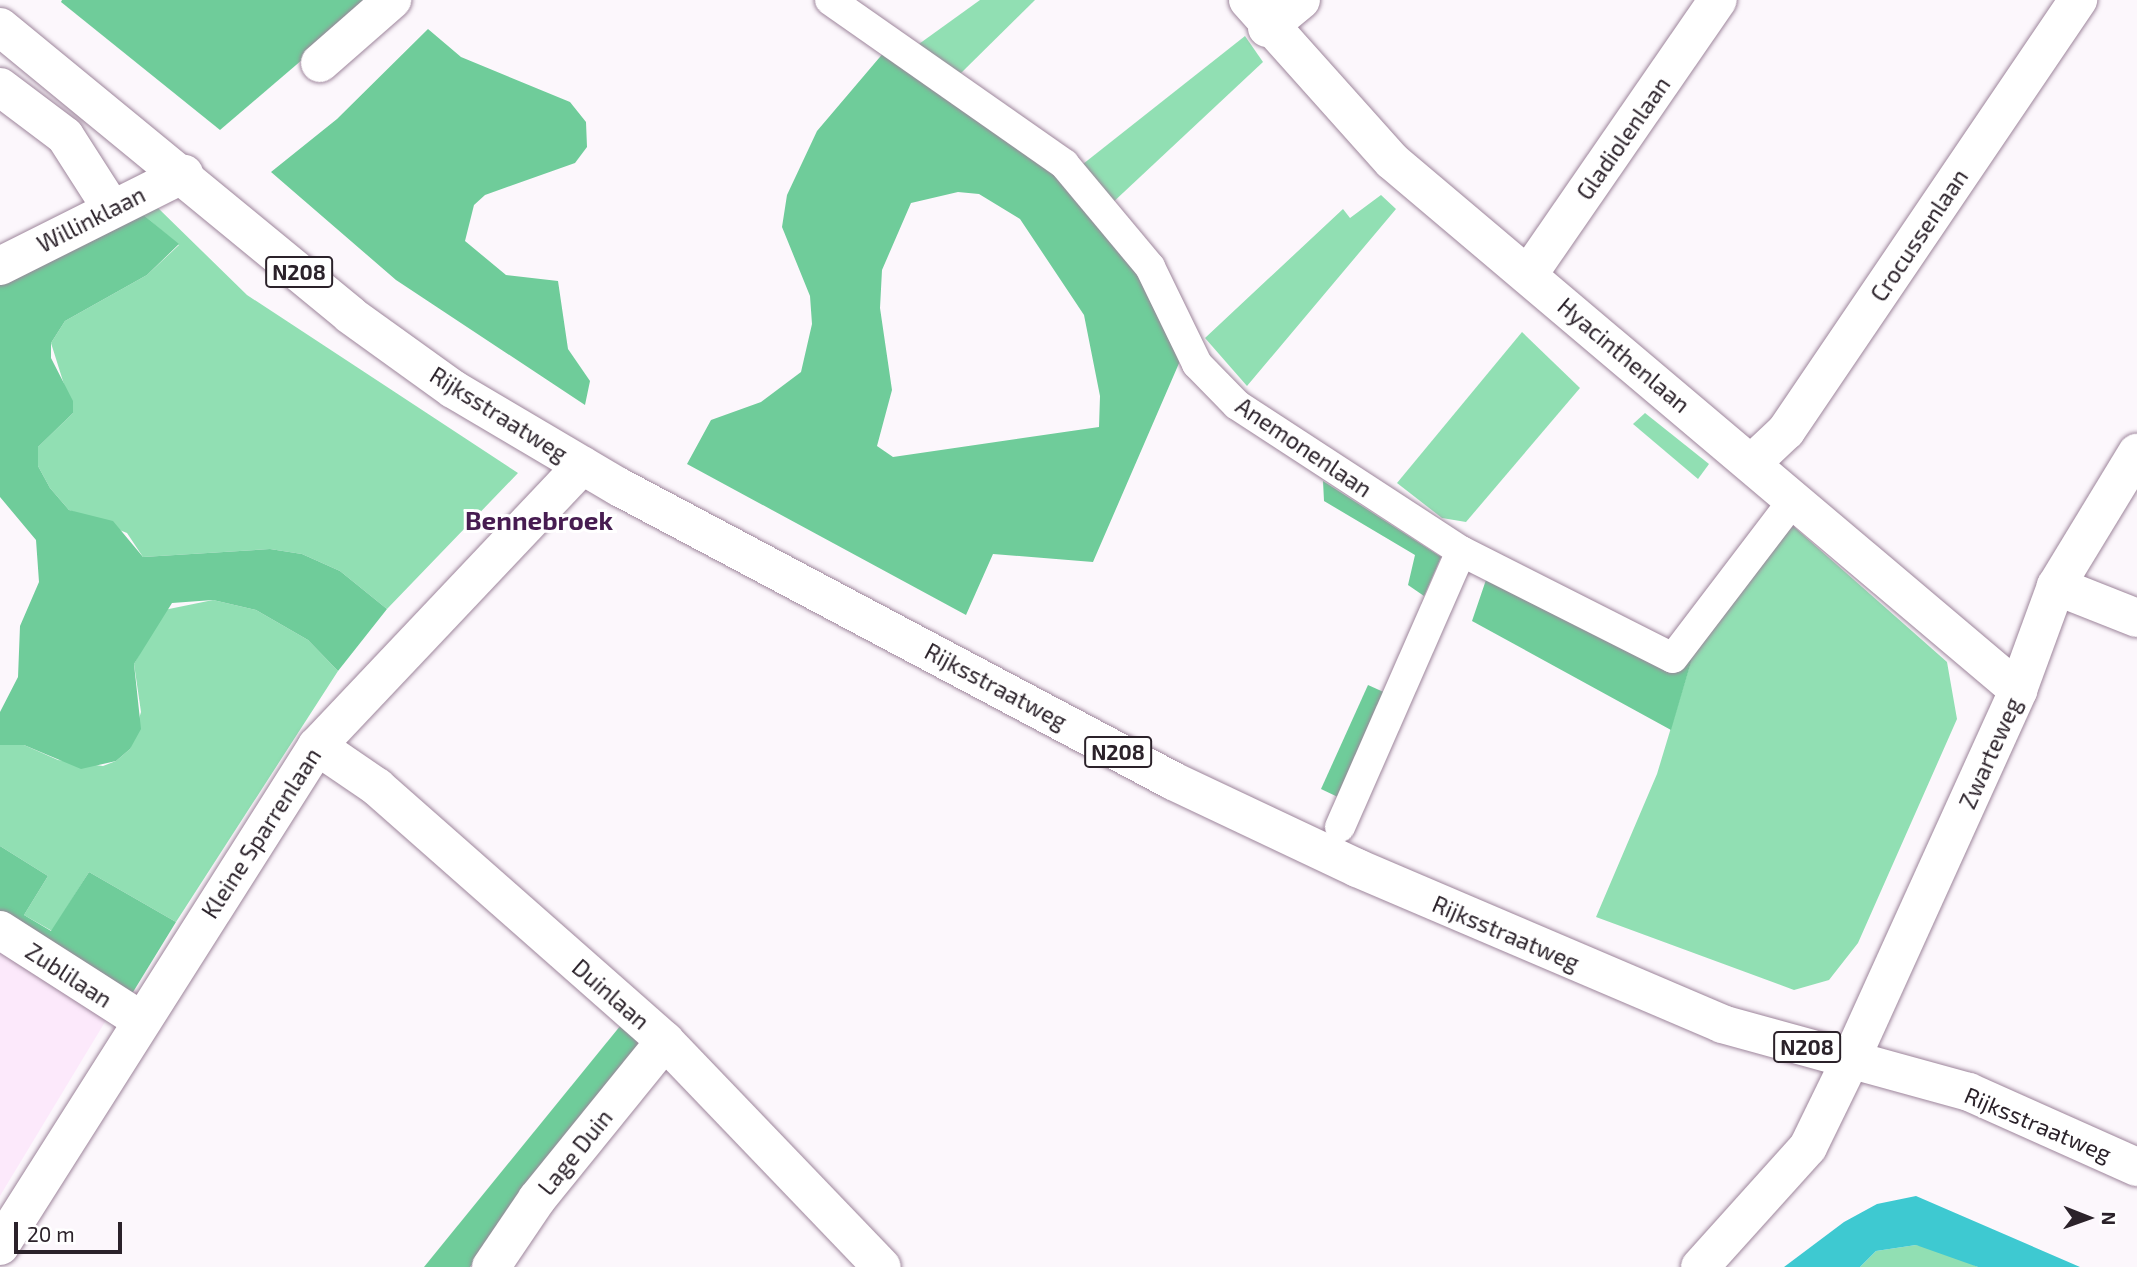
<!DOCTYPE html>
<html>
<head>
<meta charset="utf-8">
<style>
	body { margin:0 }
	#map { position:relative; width:2137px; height:1267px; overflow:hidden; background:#fcf7fc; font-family:"Exo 2",sans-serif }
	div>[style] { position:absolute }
	.built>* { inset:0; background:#fce9fb }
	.green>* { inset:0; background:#91dfb3 }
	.forest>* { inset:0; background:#6fcc9a }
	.water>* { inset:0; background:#3ec9d1 }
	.roads { filter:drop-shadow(0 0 2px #9d859b) drop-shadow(0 0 2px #9d859b) }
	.pedestrian>* { height:30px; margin:-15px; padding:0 15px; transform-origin:15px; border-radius:15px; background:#fff }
	.minor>* { height:38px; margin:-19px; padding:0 19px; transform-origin:19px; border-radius:19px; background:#fff }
	.tertiary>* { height:38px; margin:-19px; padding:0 19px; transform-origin:19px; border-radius:19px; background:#fff }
	.secondary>* { height:38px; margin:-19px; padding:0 19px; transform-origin:19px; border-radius:19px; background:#fff }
	.primary>* { height:38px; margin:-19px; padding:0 19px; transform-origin:19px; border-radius:19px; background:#fff }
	span { translate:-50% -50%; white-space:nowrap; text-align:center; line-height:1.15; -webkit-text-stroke:6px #fff; paint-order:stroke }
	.shield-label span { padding:2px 5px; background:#fff; border:2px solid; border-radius:5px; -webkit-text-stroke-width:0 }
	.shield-label { font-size:21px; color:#2b222a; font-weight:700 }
	.street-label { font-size:23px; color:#2b222a }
	.quarter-label { font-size:26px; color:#471c51; font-weight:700 }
	.north { position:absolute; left:2053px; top:1183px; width:70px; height:70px; -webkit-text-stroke:5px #fff; paint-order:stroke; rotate:91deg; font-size:19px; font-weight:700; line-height:28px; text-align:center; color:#2b222a }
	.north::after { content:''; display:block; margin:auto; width:24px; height:32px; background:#2b222a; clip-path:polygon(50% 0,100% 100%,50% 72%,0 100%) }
	.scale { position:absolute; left:14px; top:1222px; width:108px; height:32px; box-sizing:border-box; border:4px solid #2b222a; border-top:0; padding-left:9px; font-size:21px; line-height:24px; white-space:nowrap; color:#2b222a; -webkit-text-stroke:5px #fff; paint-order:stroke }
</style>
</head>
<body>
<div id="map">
	<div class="built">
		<div style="clip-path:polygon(0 947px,108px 1017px,0 1196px)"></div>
	</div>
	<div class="green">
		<div style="clip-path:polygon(980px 0,1035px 0,959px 75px,912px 49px)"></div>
		<div style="clip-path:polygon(1245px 36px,1263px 62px,1109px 206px,1083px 164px)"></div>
		<div style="clip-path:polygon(1381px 195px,1396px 209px,1247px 386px,1205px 338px,1343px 209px,1350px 218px)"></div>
		<div style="clip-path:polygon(158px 208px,247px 295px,518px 473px,387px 609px,340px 571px,302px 554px,270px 549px,143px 557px,127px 533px,69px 510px,50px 488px,38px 466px,38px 447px,73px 413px,51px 343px,65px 321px,147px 275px,179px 245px,141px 213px)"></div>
		<div style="clip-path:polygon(1522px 332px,1580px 388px,1466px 522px,1442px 518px,1397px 483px)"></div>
		<div style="clip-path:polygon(1645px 413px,1709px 464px,1698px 479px,1633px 424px)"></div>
		<div style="clip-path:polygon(1793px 526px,1947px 662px,1957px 719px,1858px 943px,1829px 980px,1794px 990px,1596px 917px,1657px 774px,1699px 635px)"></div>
		<div style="clip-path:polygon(213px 600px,256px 610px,308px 640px,338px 671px,176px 922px,89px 872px,52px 931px,24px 915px,48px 876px,0 846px,0 745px,24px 745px,58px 760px,103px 766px,116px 761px,130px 749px,141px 712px,134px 664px,164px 610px)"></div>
		<div style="clip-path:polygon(1916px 1245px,1937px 1248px,1978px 1267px,1860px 1267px,1876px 1251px)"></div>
	</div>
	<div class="forest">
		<div style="clip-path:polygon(372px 0,220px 130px,61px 2px,62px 0)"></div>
		<div style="clip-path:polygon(428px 29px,461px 57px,570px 102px,586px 122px,587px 147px,575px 163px,485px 195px,474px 205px,465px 241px,506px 275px,558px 281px,568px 349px,590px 381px,585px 405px,396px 280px,271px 172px,337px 119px)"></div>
		<div style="clip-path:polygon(evenodd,885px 51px,1040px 157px,1136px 273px,1183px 354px,1093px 562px,993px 554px,966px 615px,687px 464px,711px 420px,761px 402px,801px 372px,812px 324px,810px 296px,782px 227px,787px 195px,817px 131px,885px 51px,958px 192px,979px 194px,1020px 219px,1084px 315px,1100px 396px,1099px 427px,893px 457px,877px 446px,892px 390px,880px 308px,882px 270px,911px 203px,958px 192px)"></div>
		<div style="clip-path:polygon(141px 213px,179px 244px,147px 275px,65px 321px,51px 343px,51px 358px,73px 401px,73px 413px,38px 447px,38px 466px,50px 488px,69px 510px,113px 521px,143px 557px,270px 549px,302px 554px,340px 571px,387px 609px,338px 671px,308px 640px,256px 610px,213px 600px,172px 603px,134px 664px,141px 729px,130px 749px,116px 761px,81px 769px,24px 745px,0 745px,0 712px,18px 677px,20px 626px,39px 582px,36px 540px,0 497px,0 284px)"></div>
		<div style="clip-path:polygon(1323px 481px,1441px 557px,1424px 596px,1408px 585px,1415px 555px,1324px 501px)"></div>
		<div style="clip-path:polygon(1488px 574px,1674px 666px,1699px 635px,1671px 730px,1472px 621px)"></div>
		<div style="clip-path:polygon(1368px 685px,1388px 694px,1342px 799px,1321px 789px)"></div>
		<div style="clip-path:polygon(0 846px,48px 876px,24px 915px,51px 931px,89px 872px,176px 922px,130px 997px,0 915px)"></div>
		<div style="clip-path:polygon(625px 1020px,646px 1040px,470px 1267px,424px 1267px)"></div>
	</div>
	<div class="water">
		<div style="clip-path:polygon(1916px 1196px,2080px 1267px,1978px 1267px,1916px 1245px,1876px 1251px,1860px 1267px,1784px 1267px,1844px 1222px,1877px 1204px)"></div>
	</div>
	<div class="roads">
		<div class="pedestrian">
			<div style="left:830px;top:0;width:286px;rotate:35deg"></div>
			<div style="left:1064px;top:164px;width:134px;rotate:50.1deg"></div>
			<div style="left:1150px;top:267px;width:108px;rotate:64.1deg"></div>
			<div style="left:1197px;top:364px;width:57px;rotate:45.7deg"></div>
			<div style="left:1237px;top:405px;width:267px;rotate:33.1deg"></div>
			<div style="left:1461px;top:551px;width:237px;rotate:26.8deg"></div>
			<div style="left:1673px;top:658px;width:196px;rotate:-52.7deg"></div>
			<div style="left:1340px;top:827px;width:301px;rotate:-66.3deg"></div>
		</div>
		<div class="minor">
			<div style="left:1248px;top:0;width:216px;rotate:48.2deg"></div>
			<div style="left:1392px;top:161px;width:820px;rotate:40.2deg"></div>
			<div style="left:1267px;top:28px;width:44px;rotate:-39.5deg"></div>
			<div style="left:320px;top:63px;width:96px;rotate:-41.2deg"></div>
			<div style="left:0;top:87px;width:81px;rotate:37deg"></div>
			<div style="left:65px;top:136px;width:85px;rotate:57.4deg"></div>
			<div style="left:0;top:266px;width:206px;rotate:-26.6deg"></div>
			<div style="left:1528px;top:275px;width:334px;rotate:-55.4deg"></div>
			<div style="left:1752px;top:463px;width:47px;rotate:-43.3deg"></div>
			<div style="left:1786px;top:431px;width:521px;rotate:-55.88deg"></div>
			<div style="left:2056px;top:586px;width:87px;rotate:21.6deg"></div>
			<div style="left:317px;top:746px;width:73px;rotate:34.3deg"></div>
			<div style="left:377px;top:787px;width:384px;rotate:41.4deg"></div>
			<div style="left:665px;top:1041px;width:313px;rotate:46.2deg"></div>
			<div style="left:0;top:930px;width:165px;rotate:32.6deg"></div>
			<div style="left:0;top:1246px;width:592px;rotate:-57.63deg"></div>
			<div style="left:317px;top:746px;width:386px;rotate:-46.6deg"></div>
			<div style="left:491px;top:1267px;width:82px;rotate:-55.9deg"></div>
			<div style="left:537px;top:1199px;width:203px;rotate:-51deg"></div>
		</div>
		<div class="tertiary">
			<div style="left:1700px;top:1267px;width:161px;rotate:-48deg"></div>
			<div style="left:1808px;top:1147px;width:98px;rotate:-64deg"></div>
		</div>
		<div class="secondary">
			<div style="left:1851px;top:1059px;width:405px;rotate:-65.6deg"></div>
			<div style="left:2018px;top:690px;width:111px;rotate:-69.9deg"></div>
			<div style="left:2056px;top:586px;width:156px;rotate:-58.7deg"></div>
		</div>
		<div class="primary">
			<div style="left:0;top:27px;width:453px;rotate:39.4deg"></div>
			<div style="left:350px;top:315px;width:127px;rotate:35.7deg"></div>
			<div style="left:453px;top:389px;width:193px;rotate:30.6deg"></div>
			<div style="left:619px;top:487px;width:627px;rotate:27.95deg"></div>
			<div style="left:1173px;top:781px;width:204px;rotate:25.3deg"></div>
			<div style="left:1357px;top:868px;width:397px;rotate:23.1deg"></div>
			<div style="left:1722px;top:1024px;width:256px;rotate:15.4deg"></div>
			<div style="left:1969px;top:1092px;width:184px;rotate:24.1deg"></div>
		</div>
	</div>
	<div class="shield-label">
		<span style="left:299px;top:272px">N208</span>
		<span style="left:1118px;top:752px">N208</span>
		<span style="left:1807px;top:1047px">N208</span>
	</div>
	<div class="street-label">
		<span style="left:1623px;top:138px;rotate:-55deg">Gladiolenlaan</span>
		<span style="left:91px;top:219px;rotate:-27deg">Willinklaan</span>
		<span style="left:1919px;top:235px;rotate:-56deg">Crocussenlaan</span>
		<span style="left:1624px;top:355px;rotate:40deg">Hyacinthenlaan</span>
		<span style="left:499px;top:414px;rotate:32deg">Rijksstraatweg</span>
		<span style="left:1304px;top:447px;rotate:34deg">Anemonenlaan</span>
		<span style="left:996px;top:686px;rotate:28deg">Rijksstraatweg</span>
		<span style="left:1990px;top:753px;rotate:-66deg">Zwarteweg</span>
		<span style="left:261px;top:833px;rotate:-57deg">Kleine Sparrenlaan</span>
		<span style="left:1506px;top:933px;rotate:23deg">Rijksstraatweg</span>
		<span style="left:69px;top:975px;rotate:33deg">Zublilaan</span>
		<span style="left:611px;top:994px;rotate:41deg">Duinlaan</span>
		<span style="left:2038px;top:1124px;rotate:23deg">Rijksstraatweg</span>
		<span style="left:575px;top:1152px;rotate:-51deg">Lage Duin</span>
	</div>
	<div class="quarter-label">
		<span style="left:539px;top:520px">Bennebroek</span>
	</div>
	<div class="north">N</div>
	<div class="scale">20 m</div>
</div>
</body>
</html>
